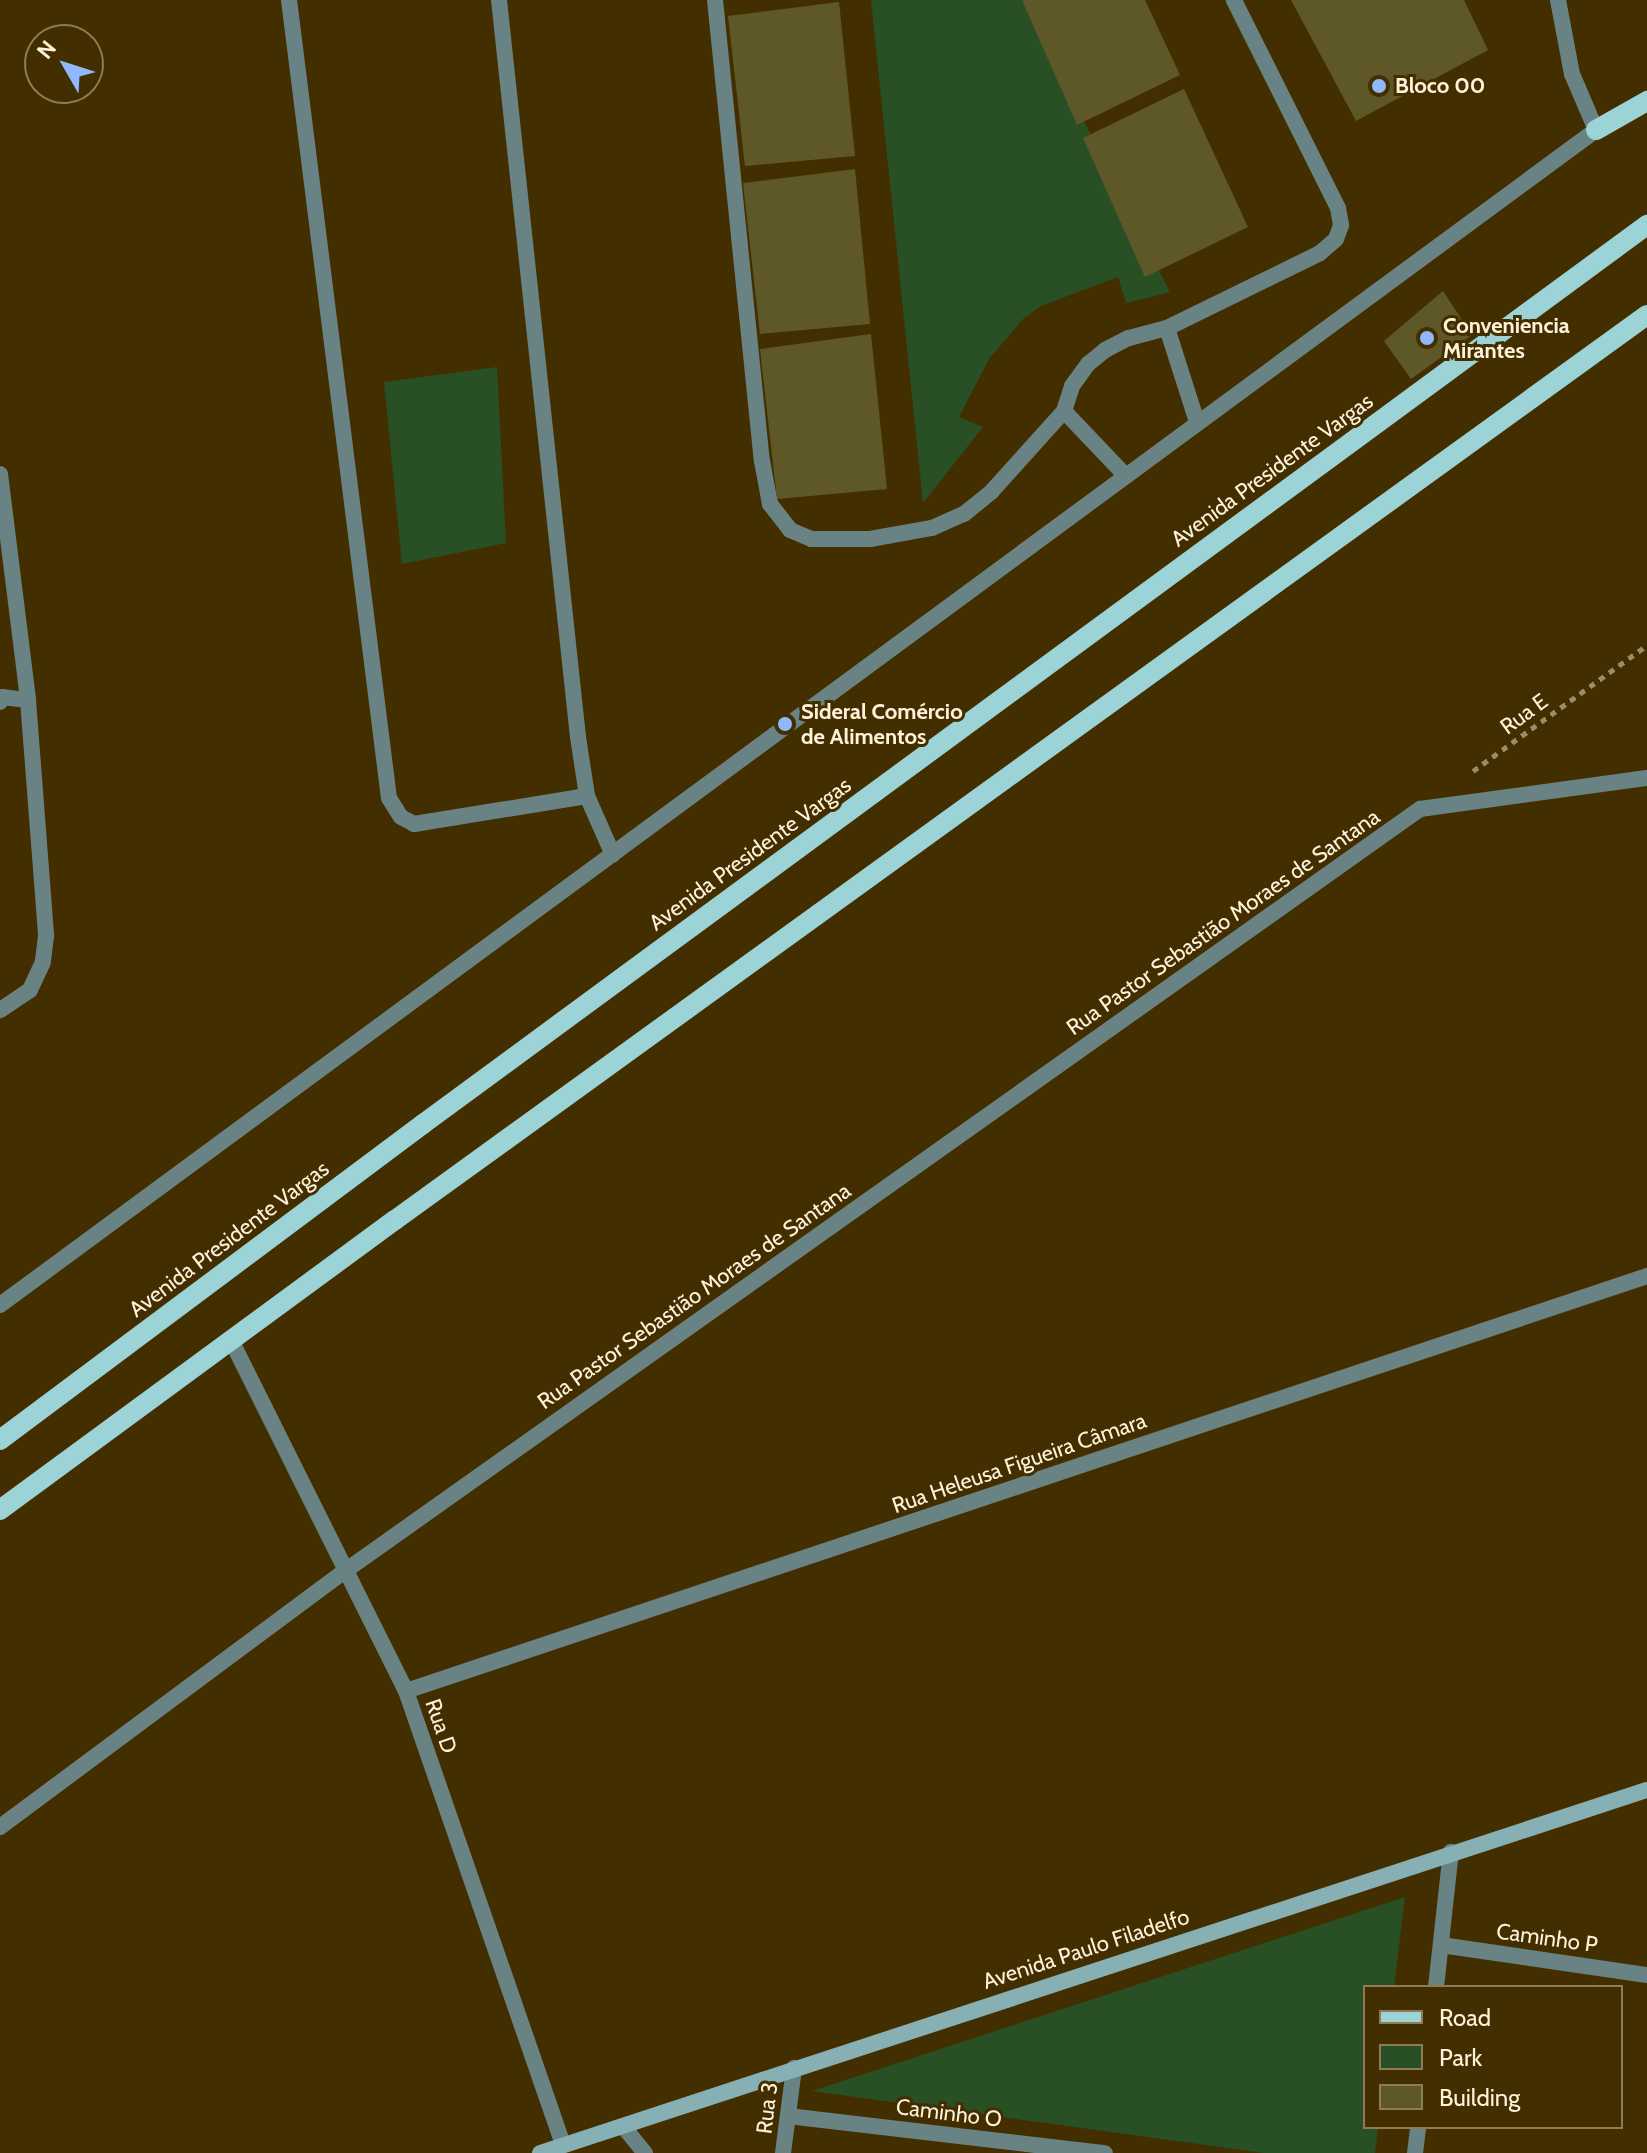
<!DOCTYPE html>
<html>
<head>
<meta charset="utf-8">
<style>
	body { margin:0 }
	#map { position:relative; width:1647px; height:2153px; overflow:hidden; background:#432e00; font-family:Cabin,sans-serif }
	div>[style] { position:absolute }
	.green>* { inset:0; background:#294f25 }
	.building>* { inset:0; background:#5e5829 }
	.path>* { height:5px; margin-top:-2.5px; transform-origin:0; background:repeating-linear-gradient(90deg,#9c8b68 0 6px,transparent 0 12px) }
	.lane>* { height:16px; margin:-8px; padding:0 8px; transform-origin:8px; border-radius:8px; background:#698384 }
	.street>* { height:16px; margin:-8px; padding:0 8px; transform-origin:8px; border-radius:8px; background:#698384 }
	.secondary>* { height:16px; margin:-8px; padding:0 8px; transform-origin:8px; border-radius:8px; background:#86b0b3 }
	.primary>* { height:20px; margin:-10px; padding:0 10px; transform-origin:10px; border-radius:10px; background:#9cd3d7 }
	.dots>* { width:22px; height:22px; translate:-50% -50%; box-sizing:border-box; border:4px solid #432e00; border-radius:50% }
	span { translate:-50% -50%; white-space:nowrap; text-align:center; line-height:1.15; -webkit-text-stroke:6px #432e00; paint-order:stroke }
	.poi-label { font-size:22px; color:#fff2db; font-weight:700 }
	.left { translate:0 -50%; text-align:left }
	.street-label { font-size:22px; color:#fff2db }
	.legend { position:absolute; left:1363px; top:1985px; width:260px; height:144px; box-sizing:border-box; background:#432e00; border:2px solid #8e7c58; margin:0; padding:10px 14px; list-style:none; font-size:24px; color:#fff2db }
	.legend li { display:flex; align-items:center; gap:16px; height:40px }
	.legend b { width:40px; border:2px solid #8e7c58 }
	.north { position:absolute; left:24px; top:24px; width:80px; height:80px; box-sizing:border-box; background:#432e00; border:2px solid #8e7c58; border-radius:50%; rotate:309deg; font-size:22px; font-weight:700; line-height:32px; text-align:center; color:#fff2db }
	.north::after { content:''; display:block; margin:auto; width:28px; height:36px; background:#91b8fd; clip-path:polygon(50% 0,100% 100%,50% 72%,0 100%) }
</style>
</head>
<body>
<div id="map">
	<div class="green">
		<div style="clip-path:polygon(871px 0,1023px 0,1170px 292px,1126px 303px,1118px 277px,1041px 306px,1023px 319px,989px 359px,959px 417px,983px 427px,923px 503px)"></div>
		<div style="clip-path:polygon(497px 367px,506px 543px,402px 564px,384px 382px)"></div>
		<div style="clip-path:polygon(1405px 1897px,1394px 1987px,1365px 1987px,1365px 2127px,1378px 2127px,1375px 2153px,1264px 2153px,812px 2091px)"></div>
	</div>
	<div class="building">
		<div style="clip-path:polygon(1022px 0,1145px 0,1180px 75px,1077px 125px)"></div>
		<div style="clip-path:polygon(1291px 0,1464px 0,1488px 50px,1356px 121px)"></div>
		<div style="clip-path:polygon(839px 2px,855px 156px,745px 166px,728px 16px)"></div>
		<div style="clip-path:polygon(1184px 89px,1248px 227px,1145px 277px,1083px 138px)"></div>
		<div style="clip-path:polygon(855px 169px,870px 324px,760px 334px,743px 183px)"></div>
		<div style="clip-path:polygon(1443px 291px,1472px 335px,1411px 379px,1384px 341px)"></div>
		<div style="clip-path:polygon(871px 334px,887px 489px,777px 499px,760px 349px)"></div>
	</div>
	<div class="path">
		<div style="left:1473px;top:771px;width:215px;rotate:-35.9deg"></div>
	</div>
	<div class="lane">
		<div style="left:715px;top:0;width:463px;rotate:84.2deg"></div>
		<div style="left:762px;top:461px;width:44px;rotate:79.5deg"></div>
		<div style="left:770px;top:504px;width:33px;rotate:52deg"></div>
		<div style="left:790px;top:530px;width:23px;rotate:23deg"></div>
		<div style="left:811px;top:539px;width:59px"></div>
		<div style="left:870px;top:539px;width:63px;rotate:-10.1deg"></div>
		<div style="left:932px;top:528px;width:35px;rotate:-24deg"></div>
		<div style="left:964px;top:514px;width:36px;rotate:-39deg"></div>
		<div style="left:992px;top:491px;width:108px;rotate:-48deg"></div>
		<div style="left:1064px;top:411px;width:26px;rotate:-72deg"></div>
		<div style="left:1072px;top:386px;width:27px;rotate:-54deg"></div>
		<div style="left:1088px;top:364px;width:22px;rotate:-39deg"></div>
		<div style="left:1105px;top:350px;width:27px;rotate:-27deg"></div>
		<div style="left:1129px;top:338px;width:39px;rotate:-15deg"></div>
		<div style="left:1167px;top:328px;width:170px;rotate:-26.1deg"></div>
		<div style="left:1320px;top:253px;width:21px;rotate:-41deg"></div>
		<div style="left:1336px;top:239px;width:15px;rotate:-70deg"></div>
		<div style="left:1341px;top:225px;width:17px;rotate:-100deg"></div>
		<div style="left:1338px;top:208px;width:233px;rotate:-116.6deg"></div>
		<div style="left:1558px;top:0;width:75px;rotate:79.3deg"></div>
		<div style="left:1572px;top:74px;width:61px;rotate:66.8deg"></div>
		<div style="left:1167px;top:328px;width:99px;rotate:72.3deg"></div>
		<div style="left:1064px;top:411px;width:88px;rotate:46.4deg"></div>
	</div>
	<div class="street">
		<div style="left:289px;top:0;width:804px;rotate:82.86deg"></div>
		<div style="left:389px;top:798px;width:22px;rotate:58deg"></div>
		<div style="left:401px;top:817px;width:15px;rotate:28deg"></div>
		<div style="left:414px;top:824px;width:175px;rotate:-9.2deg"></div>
		<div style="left:499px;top:0;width:741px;rotate:83.88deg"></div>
		<div style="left:578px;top:737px;width:60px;rotate:81.3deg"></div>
		<div style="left:587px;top:796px;width:64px;rotate:66.2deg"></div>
		<div style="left:0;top:474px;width:228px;rotate:82.9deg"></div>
		<div style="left:28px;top:700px;width:237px;rotate:85.6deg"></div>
		<div style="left:46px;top:936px;width:26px;rotate:97deg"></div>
		<div style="left:43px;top:962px;width:31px;rotate:115deg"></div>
		<div style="left:30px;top:990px;width:36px;rotate:146deg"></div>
		<div style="left:0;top:702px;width:5px;rotate:-68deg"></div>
		<div style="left:2px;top:697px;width:26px;rotate:7deg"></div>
		<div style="left:0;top:1305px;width:1982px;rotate:-36.36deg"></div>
		<div style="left:231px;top:1340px;width:392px;rotate:63.5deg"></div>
		<div style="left:406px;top:1691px;width:480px;rotate:70.9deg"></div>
		<div style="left:406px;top:1691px;width:1309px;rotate:-18.49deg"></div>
		<div style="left:0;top:1827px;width:430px;rotate:-36.6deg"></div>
		<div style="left:345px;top:1571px;width:1318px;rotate:-35.33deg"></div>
		<div style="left:1420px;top:809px;width:229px;rotate:-7.8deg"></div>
		<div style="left:1441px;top:1945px;width:208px;rotate:8.3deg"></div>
		<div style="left:1436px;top:1987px;width:136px;rotate:-83.7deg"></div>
		<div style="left:788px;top:2116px;width:319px;rotate:6.7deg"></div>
		<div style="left:623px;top:2126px;width:35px;rotate:51deg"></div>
		<div style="left:783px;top:2153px;width:86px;rotate:-82.6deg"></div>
		<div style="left:1415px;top:2153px;width:26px;rotate:-83deg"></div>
	</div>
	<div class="secondary">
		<div style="left:540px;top:2153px;width:1165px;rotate:-18.16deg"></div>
	</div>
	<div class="primary">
		<div style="left:1596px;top:130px;width:59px;rotate:-29.6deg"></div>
		<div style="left:0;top:1440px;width:528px;rotate:-36.76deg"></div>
		<div style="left:423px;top:1124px;width:1519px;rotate:-36.3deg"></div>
		<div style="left:0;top:1510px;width:490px;rotate:-36.3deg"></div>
		<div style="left:395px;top:1220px;width:1545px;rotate:-35.86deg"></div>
	</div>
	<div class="dots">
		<div style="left:1379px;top:86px;background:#91b8fd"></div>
		<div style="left:1427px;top:338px;background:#91b8fd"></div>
		<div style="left:785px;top:724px;background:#91b8fd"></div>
	</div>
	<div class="poi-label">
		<span class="left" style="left:1395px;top:86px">Bloco 00</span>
		<span class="left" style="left:1443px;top:338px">Conveniencia<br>Mirantes</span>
		<span class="left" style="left:801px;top:724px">Sideral Comércio<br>de Alimentos</span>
	</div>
	<div class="street-label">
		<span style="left:1272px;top:470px;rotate:-36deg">Avenida Presidente Vargas</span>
		<span style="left:1524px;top:714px;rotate:-36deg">Rua E</span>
		<span style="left:750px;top:854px;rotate:-36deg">Avenida Presidente Vargas</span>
		<span style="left:1223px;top:922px;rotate:-35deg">Rua Pastor Sebastião Moraes de Santana</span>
		<span style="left:229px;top:1239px;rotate:-37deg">Avenida Presidente Vargas</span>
		<span style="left:694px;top:1296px;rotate:-35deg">Rua Pastor Sebastião Moraes de Santana</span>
		<span style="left:1019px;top:1463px;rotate:-19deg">Rua Heleusa Figueira Câmara</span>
		<span style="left:441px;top:1726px;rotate:71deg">Rua D</span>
		<span style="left:1547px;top:1938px;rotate:8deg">Caminho P</span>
		<span style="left:1086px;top:1949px;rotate:-18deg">Avenida Paulo Filadelfo</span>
		<span style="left:767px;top:2108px;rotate:-83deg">Rua 3</span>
		<span style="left:949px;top:2113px;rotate:7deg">Caminho O</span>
	</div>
	<ul class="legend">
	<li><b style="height:10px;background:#9cd3d7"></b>Road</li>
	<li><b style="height:22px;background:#294f25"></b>Park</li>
	<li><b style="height:22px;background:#5e5829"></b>Building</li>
	</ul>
	<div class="north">N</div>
</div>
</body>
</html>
